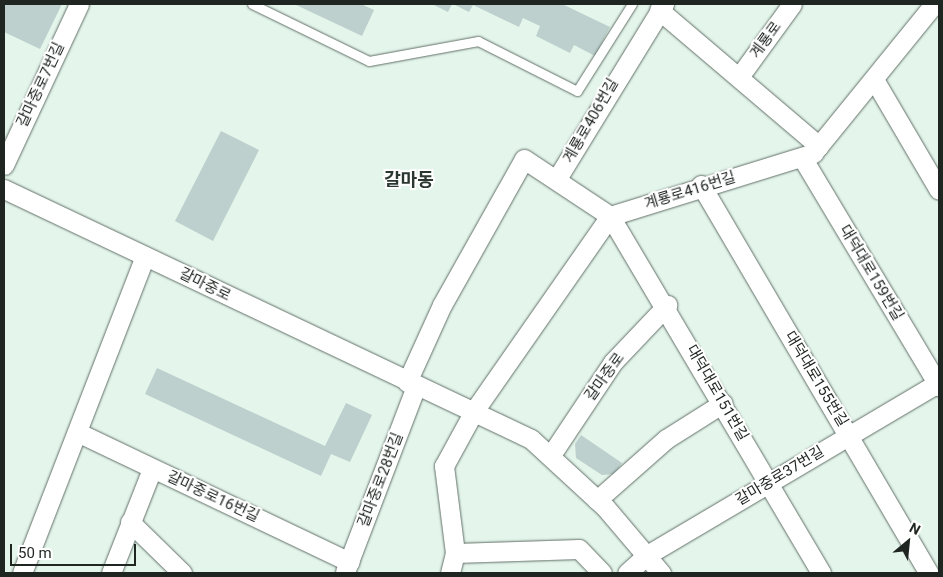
<!DOCTYPE html>
<html>
<head>
<meta charset="utf-8">
<style>
	body { margin:0 }
	#map { position:relative; width:943px; height:577px; overflow:hidden; background:#e4f5eb; font-family:Roboto,"Noto Sans KR",sans-serif }
	div>[style] { position:absolute }
	.building>* { inset:0; background:#bdd0cd }
	.roads { filter:drop-shadow(0 0 1px #617068) drop-shadow(0 0 1px #617068) }
	.lane>* { height:9px; margin:-4.5px; padding:0 4.5px; transform-origin:4.5px; border-radius:4.5px; background:#fff }
	.street>* { height:19px; margin:-9.5px; padding:0 9.5px; transform-origin:9.5px; border-radius:9.5px; background:#fff }
	span { translate:-50% -50%; white-space:nowrap; text-align:center; line-height:1.15; -webkit-text-stroke:4px #fff; paint-order:stroke }
	.street-label { font-size:15px; color:#1f2521 }
	.quarter-label { font-size:18px; color:#2b3831; font-weight:700 }
	.frame { position:absolute; inset:0; border:5px solid #1f2521; pointer-events:none }
	.north { position:absolute; left:883px; top:517px; width:50px; height:50px; -webkit-text-stroke:4px #fff; paint-order:stroke; rotate:28deg; font-size:14px; font-weight:700; line-height:20px; text-align:center; color:#1f2521 }
	.north::after { content:''; display:block; margin:auto; width:18px; height:22px; background:#1f2521; clip-path:polygon(50% 0,100% 100%,50% 72%,0 100%) }
	.scale { position:absolute; left:10px; top:544px; width:126px; height:22px; box-sizing:border-box; border:2px solid #1f2521; border-top:0; padding-left:6px; font-size:15px; line-height:18px; white-space:nowrap; color:#1f2521; -webkit-text-stroke:4px #fff; paint-order:stroke }
</style>
</head>
<body>
<div id="map">
	<div class="building">
		<div style="clip-path:polygon(4px 4px,62px 4px,40px 49px,4px 32px)"></div>
		<div style="clip-path:polygon(294px 4px,361px 4px,374px 10px,362px 36px)"></div>
		<div style="clip-path:polygon(432px 4px,452px 4px,448px 12px)"></div>
		<div style="clip-path:polygon(453px 4px,562px 4px,610px 27px,595px 56px,574px 45px,570px 53px,536px 36px,540px 26px,523px 18px,519px 27px,473px 5px,469px 12px)"></div>
		<div style="clip-path:polygon(221px 131px,259px 150px,213px 241px,175px 221px)"></div>
		<div style="clip-path:polygon(157px 368px,325px 446px,346px 403px,372px 415px,350px 462px,331px 454px,321px 476px,145px 394px)"></div>
		<div style="clip-path:polygon(581px 435px,622px 463px,615px 474px,602px 475px,576px 458px,575px 444px)"></div>
	</div>
	<div class="roads">
		<div class="lane">
			<div style="left:252px;top:4px;width:130px;rotate:26deg"></div>
			<div style="left:369px;top:61px;width:111px;rotate:-10.4deg"></div>
			<div style="left:478px;top:41px;width:111px;rotate:26.8deg"></div>
			<div style="left:577px;top:91px;width:103px;rotate:-57.7deg"></div>
		</div>
		<div class="street">
			<div style="left:659px;top:10px;width:210px;rotate:40.4deg"></div>
			<div style="left:739px;top:77px;width:90px;rotate:-54deg"></div>
			<div style="left:875px;top:81px;width:126px;rotate:59.6deg"></div>
			<div style="left:803px;top:159px;width:265px;rotate:59.1deg"></div>
			<div style="left:4px;top:165px;width:178px;rotate:-65deg"></div>
			<div style="left:558px;top:177px;width:203px;rotate:-58.5deg"></div>
			<div style="left:701px;top:185px;width:450px;rotate:59.6deg"></div>
			<div style="left:4px;top:189px;width:583px;rotate:25.38deg"></div>
			<div style="left:531px;top:439px;width:100px;rotate:42.6deg"></div>
			<div style="left:605px;top:507px;width:87px;rotate:49.7deg"></div>
			<div style="left:407px;top:382px;width:85px;rotate:-65.6deg"></div>
			<div style="left:442px;top:305px;width:167px;rotate:-60.7deg"></div>
			<div style="left:524px;top:159px;width:103px;rotate:33.5deg"></div>
			<div style="left:610px;top:216px;width:415px;rotate:59.4deg"></div>
			<div style="left:77px;top:432px;width:302px;rotate:25.5deg"></div>
			<div style="left:551px;top:455px;width:112px;rotate:-56.3deg"></div>
			<div style="left:613px;top:362px;width:79px;rotate:-46.5deg"></div>
			<div style="left:597px;top:500px;width:92px;rotate:-41.5deg"></div>
			<div style="left:666px;top:439px;width:67px;rotate:-32.3deg"></div>
			<div style="left:130px;top:522px;width:73px;rotate:44.4deg"></div>
			<div style="left:455px;top:553px;width:124px;rotate:-1.8deg"></div>
			<div style="left:579px;top:549px;width:33px;rotate:46deg"></div>
			<div style="left:345px;top:572px;width:199px;rotate:-69.1deg"></div>
			<div style="left:22px;top:573px;width:340px;rotate:-68.8deg"></div>
			<div style="left:111px;top:573px;width:112px;rotate:-68.5deg"></div>
			<div style="left:450px;top:573px;width:21px;rotate:-76deg"></div>
			<div style="left:455px;top:553px;width:88px;rotate:-97.2deg"></div>
			<div style="left:444px;top:466px;width:63px;rotate:-61.4deg"></div>
			<div style="left:474px;top:411px;width:238px;rotate:-55.1deg"></div>
			<div style="left:610px;top:216px;width:213px;rotate:-17.2deg"></div>
			<div style="left:813px;top:153px;width:192px;rotate:-50.9deg"></div>
			<div style="left:627px;top:573px;width:27px;rotate:-42deg"></div>
			<div style="left:647px;top:555px;width:339px;rotate:-30.6deg"></div>
		</div>
	</div>
	<div class="street-label">
		<span style="left:766px;top:40px;rotate:-54deg">계룡로</span>
		<span style="left:41px;top:85px;rotate:-65deg">갈마중로7번길</span>
		<span style="left:591px;top:121px;rotate:-60deg">계룡로406번길</span>
		<span style="left:690px;top:191px;rotate:-17deg">계룡로416번길</span>
		<span style="left:871px;top:273px;rotate:59deg">대덕대로159번길</span>
		<span style="left:205px;top:285px;rotate:26deg">갈마중로</span>
		<span style="left:605px;top:377px;rotate:-54deg">갈마중로</span>
		<span style="left:816px;top:379px;rotate:59deg">대덕대로155번길</span>
		<span style="left:717px;top:393px;rotate:60deg">대덕대로151번길</span>
		<span style="left:780px;top:476px;rotate:-31deg">갈마중로37번길</span>
		<span style="left:381px;top:480px;rotate:-69deg">갈마중로28번길</span>
		<span style="left:213px;top:497px;rotate:25deg">갈마중로16번길</span>
	</div>
	<div class="quarter-label">
		<span style="left:409px;top:180px">갈마동</span>
	</div>
	<div class="frame"></div>
	<div class="north">N</div>
	<div class="scale">50 m</div>
</div>
</body>
</html>
